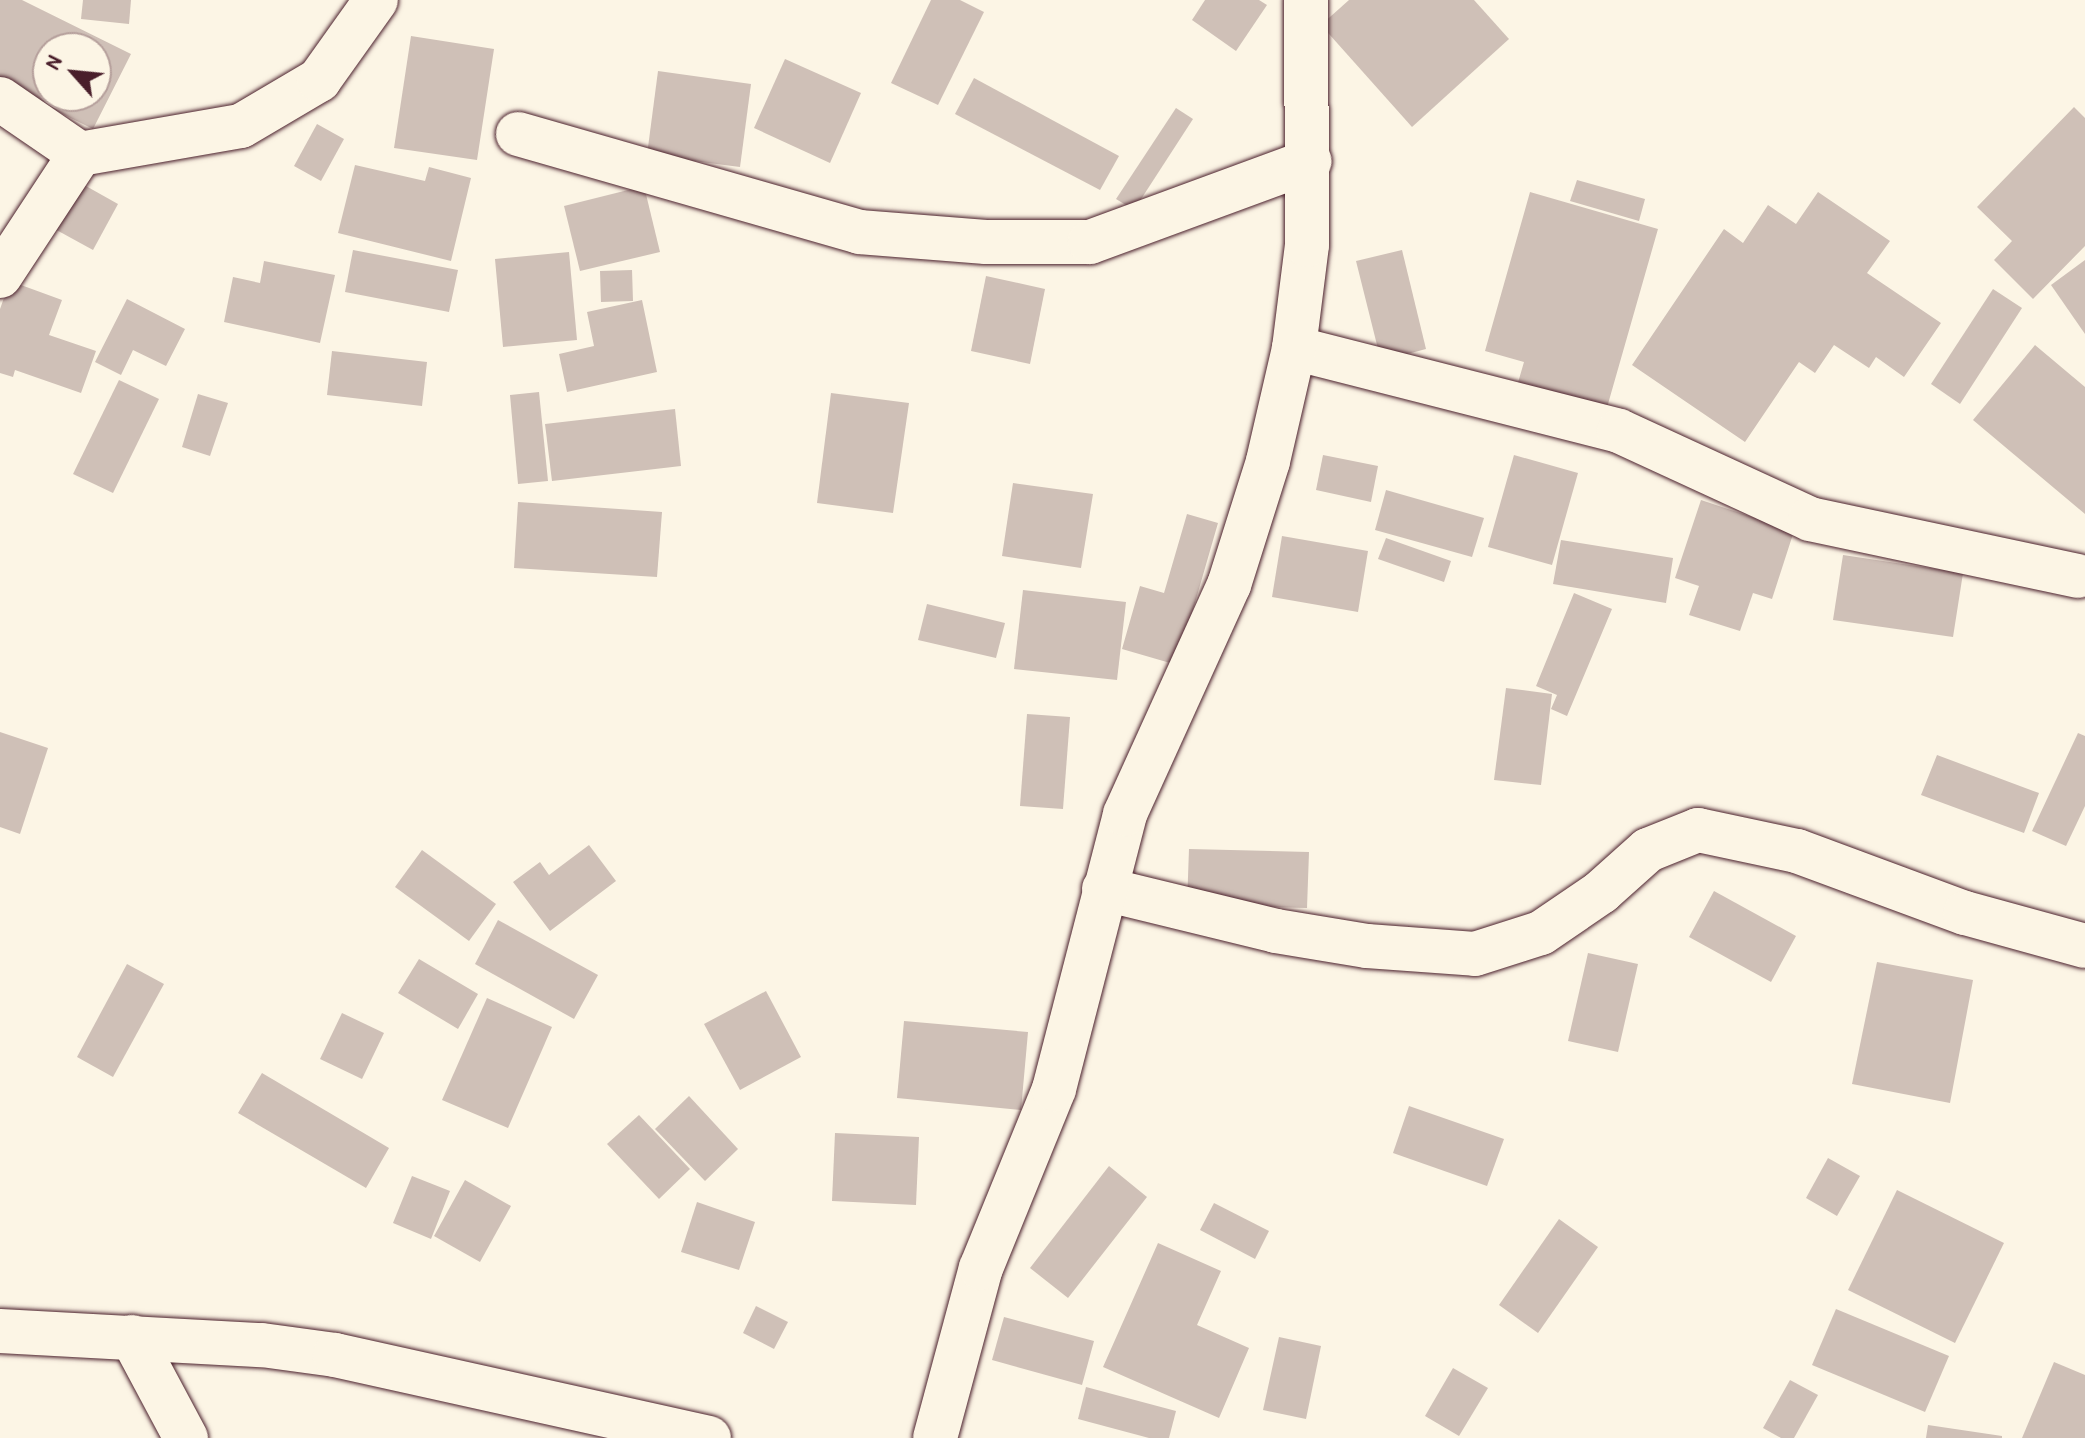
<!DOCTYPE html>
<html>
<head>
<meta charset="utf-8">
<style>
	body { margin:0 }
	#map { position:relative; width:2085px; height:1438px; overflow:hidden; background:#fcf5e5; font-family:"Patrick Hand",sans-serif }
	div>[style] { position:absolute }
	.building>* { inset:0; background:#cfc0b7 }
	.roads { filter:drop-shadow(0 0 2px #4a1f2b) drop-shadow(0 0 2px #4a1f2b) }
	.minor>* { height:44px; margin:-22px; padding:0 22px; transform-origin:22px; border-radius:22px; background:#fcf5e5 }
	.major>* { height:44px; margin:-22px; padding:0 22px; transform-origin:22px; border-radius:22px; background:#fcf5e5 }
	span { translate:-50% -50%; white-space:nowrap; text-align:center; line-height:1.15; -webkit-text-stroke:8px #fcf5e5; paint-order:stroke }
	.north { position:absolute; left:32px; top:32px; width:80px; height:80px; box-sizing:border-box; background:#fcf5e5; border:2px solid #b59f9b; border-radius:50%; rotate:297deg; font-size:22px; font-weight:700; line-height:32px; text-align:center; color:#4a1f2b }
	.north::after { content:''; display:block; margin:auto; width:28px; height:36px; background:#4a1f2b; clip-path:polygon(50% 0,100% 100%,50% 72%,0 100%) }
</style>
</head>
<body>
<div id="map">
	<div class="building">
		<div style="clip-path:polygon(evenodd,0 0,22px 0,131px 54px,93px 129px,0 83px,0 0,48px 48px,96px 48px,96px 96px,48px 96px,48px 48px)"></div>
		<div style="clip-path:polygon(83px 0,131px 0,129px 24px,81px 19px)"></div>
		<div style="clip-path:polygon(931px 0,960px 0,984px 12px,938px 105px,891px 83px)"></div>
		<div style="clip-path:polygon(1205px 0,1259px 0,1267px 5px,1236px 51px,1192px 20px)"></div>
		<div style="clip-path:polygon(1349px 0,1474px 0,1509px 39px,1412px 127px,1321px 25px)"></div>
		<div style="clip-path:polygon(411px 36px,494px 49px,477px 160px,394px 148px)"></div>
		<div style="clip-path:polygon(785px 59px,861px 93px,830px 163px,754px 128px)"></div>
		<div style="clip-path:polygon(658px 71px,751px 84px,740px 167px,647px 155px)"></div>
		<div style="clip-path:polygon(974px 78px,1119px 156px,1100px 190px,955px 114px)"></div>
		<div style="clip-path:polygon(2074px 107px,2085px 118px,2085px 246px,2033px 299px,1994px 260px,2012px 241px,1977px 207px)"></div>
		<div style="clip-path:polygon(1176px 108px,1193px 119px,1134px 210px,1116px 199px)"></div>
		<div style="clip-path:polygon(317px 124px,344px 139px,321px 181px,294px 166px)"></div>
		<div style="clip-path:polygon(355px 165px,425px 181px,429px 167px,471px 178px,451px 261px,338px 233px)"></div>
		<div style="clip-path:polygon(1577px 180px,1645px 199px,1639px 221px,1570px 201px)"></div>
		<div style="clip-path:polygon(77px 181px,118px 204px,93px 250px,51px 227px)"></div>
		<div style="clip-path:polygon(644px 186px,660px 252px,580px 271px,564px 206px)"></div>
		<div style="clip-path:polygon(1530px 192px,1658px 229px,1606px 411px,1517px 386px,1524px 362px,1485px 351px)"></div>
		<div style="clip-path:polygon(1818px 192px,1890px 241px,1867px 273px,1941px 323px,1904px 377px,1876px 357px,1869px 368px,1834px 345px,1815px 373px,1799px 362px,1745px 442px,1632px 365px,1724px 229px,1743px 243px,1768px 205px,1796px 224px)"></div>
		<div style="clip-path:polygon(353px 250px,458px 270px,449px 312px,345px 292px)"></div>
		<div style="clip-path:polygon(1402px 250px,1426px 349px,1381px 361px,1356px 261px)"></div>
		<div style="clip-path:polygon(569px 252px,577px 340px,503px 347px,495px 259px)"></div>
		<div style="clip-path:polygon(2085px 260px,2085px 334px,2051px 285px)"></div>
		<div style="clip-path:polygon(264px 261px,335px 275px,320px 343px,224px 322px,233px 277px,260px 283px)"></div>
		<div style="clip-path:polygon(632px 270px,633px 301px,601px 302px,600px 271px)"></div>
		<div style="clip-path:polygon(986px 276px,1045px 289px,1030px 364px,971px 351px)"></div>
		<div style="clip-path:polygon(10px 281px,62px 300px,49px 335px,96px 351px,81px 393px,15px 370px,13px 377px,0 373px,0 309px)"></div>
		<div style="clip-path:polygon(1993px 289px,2022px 308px,1960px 404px,1931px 384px)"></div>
		<div style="clip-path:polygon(127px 299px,185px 329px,166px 366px,133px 350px,121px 375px,95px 362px)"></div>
		<div style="clip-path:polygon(642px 300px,657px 372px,567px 392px,559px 354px,594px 346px,587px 312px)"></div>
		<div style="clip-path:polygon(2035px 345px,2085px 387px,2085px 514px,1973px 420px)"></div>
		<div style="clip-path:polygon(332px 351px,427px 362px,422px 406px,327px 395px)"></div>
		<div style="clip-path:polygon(119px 380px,159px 399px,113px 493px,73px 474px)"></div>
		<div style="clip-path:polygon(539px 392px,548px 481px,518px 484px,510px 395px)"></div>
		<div style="clip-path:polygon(831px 393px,909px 403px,893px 513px,817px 503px)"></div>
		<div style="clip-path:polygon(198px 394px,228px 403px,210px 456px,182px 447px)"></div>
		<div style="clip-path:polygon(675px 409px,681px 466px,552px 481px,545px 424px)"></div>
		<div style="clip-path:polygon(1323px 455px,1378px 466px,1371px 502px,1316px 490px)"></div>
		<div style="clip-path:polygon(1514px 455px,1578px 473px,1552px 565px,1488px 547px)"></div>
		<div style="clip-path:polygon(1013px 483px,1093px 494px,1081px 568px,1002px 556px)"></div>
		<div style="clip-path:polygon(1386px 490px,1484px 518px,1472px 557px,1375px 530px)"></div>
		<div style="clip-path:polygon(1701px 500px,1794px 531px,1772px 599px,1753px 593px,1740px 631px,1689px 615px,1699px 586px,1675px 578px)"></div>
		<div style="clip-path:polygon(518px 502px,662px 512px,657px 577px,514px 568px)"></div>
		<div style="clip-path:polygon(1187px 514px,1218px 523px,1177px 665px,1122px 649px,1140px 586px,1164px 593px)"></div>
		<div style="clip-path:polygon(1282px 536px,1368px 551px,1358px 612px,1272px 597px)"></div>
		<div style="clip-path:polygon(1386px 538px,1451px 561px,1444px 582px,1378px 559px)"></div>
		<div style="clip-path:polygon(1561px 540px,1673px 558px,1666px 603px,1553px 584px)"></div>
		<div style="clip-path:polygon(1843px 555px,1963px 573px,1953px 637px,1833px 620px)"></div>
		<div style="clip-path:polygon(1023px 590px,1126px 602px,1117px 680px,1014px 669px)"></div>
		<div style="clip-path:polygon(1574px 593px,1612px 609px,1567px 716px,1551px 709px,1557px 695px,1536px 686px)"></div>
		<div style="clip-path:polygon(927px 604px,1005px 623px,996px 658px,918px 640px)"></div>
		<div style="clip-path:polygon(1506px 688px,1552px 694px,1541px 785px,1494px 780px)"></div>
		<div style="clip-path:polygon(1027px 714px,1070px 717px,1063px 809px,1020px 806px)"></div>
		<div style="clip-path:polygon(0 732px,48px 748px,20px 834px,0 827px)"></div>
		<div style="clip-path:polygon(2078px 733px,2085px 736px,2085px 806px,2066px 846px,2032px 831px)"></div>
		<div style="clip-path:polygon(1937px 755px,2039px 793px,2024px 833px,1921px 795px)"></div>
		<div style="clip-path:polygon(589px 845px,616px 881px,550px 931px,513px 882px,540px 862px,549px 875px)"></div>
		<div style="clip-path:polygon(1189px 849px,1309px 852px,1307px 908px,1187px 905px)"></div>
		<div style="clip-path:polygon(422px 850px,496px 904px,469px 941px,395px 887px)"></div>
		<div style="clip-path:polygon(1714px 891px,1796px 936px,1771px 982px,1689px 937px)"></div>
		<div style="clip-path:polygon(498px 920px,598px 975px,574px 1019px,475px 964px)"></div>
		<div style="clip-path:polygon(1588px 953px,1638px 964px,1618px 1052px,1568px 1041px)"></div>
		<div style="clip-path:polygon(419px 959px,478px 994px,458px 1029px,398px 993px)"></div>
		<div style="clip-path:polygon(1877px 962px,1973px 980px,1950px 1103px,1852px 1084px)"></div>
		<div style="clip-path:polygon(127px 964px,164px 984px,113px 1077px,77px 1057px)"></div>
		<div style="clip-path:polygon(766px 991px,801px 1057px,740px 1090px,704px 1024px)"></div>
		<div style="clip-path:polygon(487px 998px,552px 1027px,508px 1128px,442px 1100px)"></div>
		<div style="clip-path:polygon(342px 1013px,384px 1033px,362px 1079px,320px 1059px)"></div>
		<div style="clip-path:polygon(904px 1021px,1028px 1032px,1021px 1110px,897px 1098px)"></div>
		<div style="clip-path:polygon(262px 1073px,389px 1148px,366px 1188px,238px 1113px)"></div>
		<div style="clip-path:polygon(689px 1096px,738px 1149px,705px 1181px,655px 1129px)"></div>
		<div style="clip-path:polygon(1409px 1106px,1504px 1139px,1487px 1186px,1393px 1153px)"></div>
		<div style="clip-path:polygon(639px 1115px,690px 1169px,659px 1199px,607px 1144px)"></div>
		<div style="clip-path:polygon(835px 1133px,919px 1137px,916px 1205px,832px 1201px)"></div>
		<div style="clip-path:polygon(1828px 1158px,1860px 1176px,1837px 1216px,1806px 1198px)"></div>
		<div style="clip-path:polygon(1109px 1166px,1147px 1197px,1068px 1298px,1030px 1268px)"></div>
		<div style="clip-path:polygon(412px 1176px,450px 1191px,431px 1239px,393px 1223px)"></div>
		<div style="clip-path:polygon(465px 1180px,511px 1206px,480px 1262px,434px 1236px)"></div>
		<div style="clip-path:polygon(1897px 1190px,2004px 1243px,1955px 1343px,1848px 1290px)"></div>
		<div style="clip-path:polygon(697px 1202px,755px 1222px,739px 1270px,681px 1252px)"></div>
		<div style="clip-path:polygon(1214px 1203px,1269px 1231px,1255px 1259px,1200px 1230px)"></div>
		<div style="clip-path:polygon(1559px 1219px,1598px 1247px,1538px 1333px,1499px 1305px)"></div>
		<div style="clip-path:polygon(1158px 1243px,1221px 1271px,1197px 1325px,1249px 1348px,1219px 1418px,1103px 1367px)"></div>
		<div style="clip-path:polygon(756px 1306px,788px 1322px,774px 1349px,743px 1333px)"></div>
		<div style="clip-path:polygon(1836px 1309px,1949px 1356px,1925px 1412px,1812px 1365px)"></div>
		<div style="clip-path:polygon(1004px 1317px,1094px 1341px,1082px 1385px,992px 1360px)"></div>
		<div style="clip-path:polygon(1279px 1337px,1321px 1346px,1306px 1419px,1263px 1410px)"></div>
		<div style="clip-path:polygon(2054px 1362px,2085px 1375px,2085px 1438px,2022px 1438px)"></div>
		<div style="clip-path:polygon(1453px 1368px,1488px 1388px,1459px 1436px,1425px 1416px)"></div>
		<div style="clip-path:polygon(1790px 1380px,1818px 1395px,1794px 1438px,1781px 1438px,1763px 1428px)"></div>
		<div style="clip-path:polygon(1086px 1387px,1176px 1411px,1169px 1438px,1149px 1438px,1078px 1419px)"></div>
		<div style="clip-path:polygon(1928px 1425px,2002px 1436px,2002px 1438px,1926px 1438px)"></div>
	</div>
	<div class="roads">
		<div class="minor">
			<div style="left:0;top:99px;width:97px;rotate:34.5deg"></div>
			<div style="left:518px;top:134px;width:355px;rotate:16deg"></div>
			<div style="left:859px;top:232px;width:127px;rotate:4.5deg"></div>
			<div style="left:986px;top:242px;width:104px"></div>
			<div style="left:1090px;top:242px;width:234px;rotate:-20.2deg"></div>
			<div style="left:0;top:276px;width:146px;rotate:-56.7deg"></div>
			<div style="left:80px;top:154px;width:163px;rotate:-9.9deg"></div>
			<div style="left:241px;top:126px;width:91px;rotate:-30.5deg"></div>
			<div style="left:319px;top:80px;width:98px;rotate:-54.5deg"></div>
			<div style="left:1294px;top:348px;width:335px;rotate:14.3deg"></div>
			<div style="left:1619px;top:431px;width:210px;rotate:24.7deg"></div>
			<div style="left:1810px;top:519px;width:274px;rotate:12deg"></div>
			<div style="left:1104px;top:889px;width:177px;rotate:13.7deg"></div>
			<div style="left:1276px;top:931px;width:92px;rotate:9.4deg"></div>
			<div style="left:1367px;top:946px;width:108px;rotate:4.2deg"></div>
			<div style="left:1475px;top:954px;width:69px;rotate:-17.7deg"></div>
			<div style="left:1541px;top:933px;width:73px;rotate:-34.3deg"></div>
			<div style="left:1601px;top:892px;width:63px;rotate:-41.8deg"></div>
			<div style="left:1648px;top:850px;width:54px;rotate:-21.8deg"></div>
			<div style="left:1698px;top:830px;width:101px;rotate:12deg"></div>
			<div style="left:1797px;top:851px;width:179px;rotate:20.3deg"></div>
			<div style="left:1965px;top:913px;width:124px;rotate:15.4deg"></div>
			<div style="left:132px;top:1337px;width:115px;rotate:61.9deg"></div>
			<div style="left:935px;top:1438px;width:176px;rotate:-74.9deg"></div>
			<div style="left:981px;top:1268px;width:193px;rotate:-67.8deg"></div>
			<div style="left:1054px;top:1089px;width:284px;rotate:-75.5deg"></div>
			<div style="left:1125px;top:814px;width:252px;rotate:-65.6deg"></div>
			<div style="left:1229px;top:585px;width:130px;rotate:-72.5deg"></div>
			<div style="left:1268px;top:461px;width:116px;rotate:-77deg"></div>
			<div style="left:1294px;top:348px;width:104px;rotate:-82.8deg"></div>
			<div style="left:1307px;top:245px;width:245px;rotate:-90.2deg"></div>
		</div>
		<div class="major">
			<div style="left:0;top:1331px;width:262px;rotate:3.1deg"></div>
			<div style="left:262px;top:1345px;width:74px;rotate:7.8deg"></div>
			<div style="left:335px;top:1355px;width:383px;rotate:12.5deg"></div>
		</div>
	</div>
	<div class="north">N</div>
</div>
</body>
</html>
